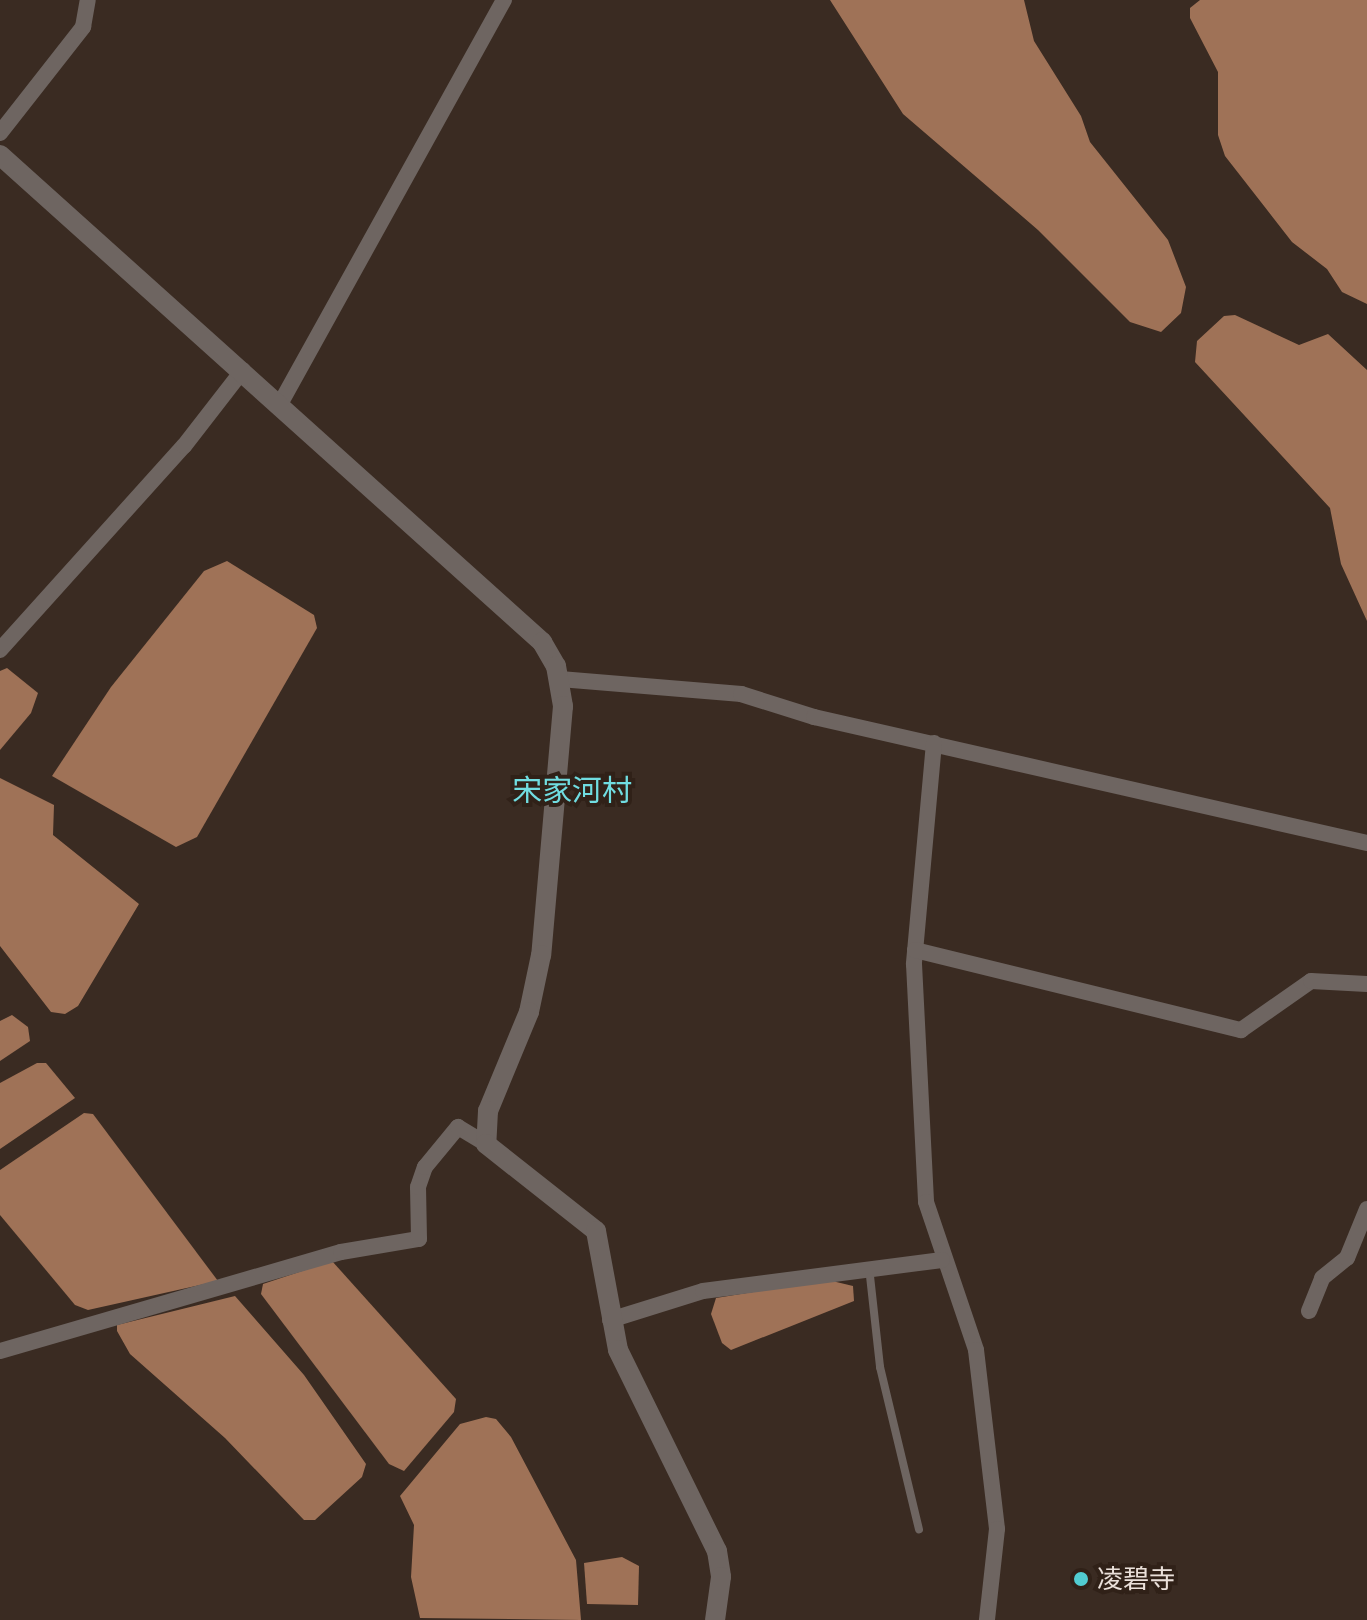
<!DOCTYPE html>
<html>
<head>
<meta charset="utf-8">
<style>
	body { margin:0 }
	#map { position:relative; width:1367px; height:1620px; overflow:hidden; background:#3a2b22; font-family:Lora,"Noto Sans SC",serif }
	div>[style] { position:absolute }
	.water>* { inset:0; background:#9f7257 }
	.service>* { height:8px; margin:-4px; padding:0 4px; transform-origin:4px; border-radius:4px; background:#6e6561 }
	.minor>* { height:16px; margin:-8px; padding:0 8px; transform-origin:8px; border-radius:8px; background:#6e6561 }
	.tertiary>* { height:20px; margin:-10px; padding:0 10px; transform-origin:10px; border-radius:10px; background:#6e6561 }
	.dots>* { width:22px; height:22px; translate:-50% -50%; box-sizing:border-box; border:4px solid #302118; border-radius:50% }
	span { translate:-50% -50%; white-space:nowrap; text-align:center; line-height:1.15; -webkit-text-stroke:8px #302118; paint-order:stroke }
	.poi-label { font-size:26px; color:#eae0da }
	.left { translate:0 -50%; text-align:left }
	.quarter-label { font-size:30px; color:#70dde1 }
</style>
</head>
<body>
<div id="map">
	<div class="water">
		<div style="clip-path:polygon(830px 0,1024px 0,1034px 41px,1081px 116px,1090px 142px,1168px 240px,1186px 287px,1181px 313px,1161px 332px,1130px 322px,1038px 230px,903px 114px)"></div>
		<div style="clip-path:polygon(1200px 0,1367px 0,1367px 304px,1342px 292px,1327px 269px,1292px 242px,1225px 156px,1218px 135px,1218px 72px,1190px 18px,1190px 8px)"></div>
		<div style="clip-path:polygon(1235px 315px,1299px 345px,1328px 334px,1367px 370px,1367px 621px,1341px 564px,1330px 508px,1195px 362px,1197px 341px,1224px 316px)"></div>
		<div style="clip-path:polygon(227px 561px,314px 615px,317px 628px,197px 837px,176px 847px,52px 776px,111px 687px,204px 571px)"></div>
		<div style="clip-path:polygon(7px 668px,38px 693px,31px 713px,0 750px,0 671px)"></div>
		<div style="clip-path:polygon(0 778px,54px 805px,53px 835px,139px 904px,78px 1006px,65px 1014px,51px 1012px,0 946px)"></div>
		<div style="clip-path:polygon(12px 1015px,28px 1027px,30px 1041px,0 1061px,0 1021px)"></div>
		<div style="clip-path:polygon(37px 1063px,46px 1063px,75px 1098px,0 1149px,0 1083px)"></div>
		<div style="clip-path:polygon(84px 1113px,93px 1114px,218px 1281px,88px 1310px,75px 1305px,0 1215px,0 1170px)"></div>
		<div style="clip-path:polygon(332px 1261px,456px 1399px,454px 1412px,404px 1471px,389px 1464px,261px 1294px,263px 1284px)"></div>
		<div style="clip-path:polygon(828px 1280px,853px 1286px,854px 1301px,731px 1350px,722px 1343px,711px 1314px,716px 1298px)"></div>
		<div style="clip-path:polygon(235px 1296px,304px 1375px,366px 1464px,362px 1477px,315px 1520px,304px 1520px,225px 1438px,130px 1354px,117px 1331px,117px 1325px)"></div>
		<div style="clip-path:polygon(486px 1417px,496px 1419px,511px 1437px,576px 1560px,581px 1620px,420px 1618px,411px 1577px,414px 1525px,400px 1496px,460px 1424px)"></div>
		<div style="clip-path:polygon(622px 1557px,639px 1566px,638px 1605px,587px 1604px,584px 1563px)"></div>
	</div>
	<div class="service">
		<div style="left:869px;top:1267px;width:101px;rotate:83.7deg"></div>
		<div style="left:880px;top:1367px;width:167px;rotate:76.5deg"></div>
	</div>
	<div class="minor">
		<div style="left:0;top:133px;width:135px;rotate:-51.9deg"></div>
		<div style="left:83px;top:27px;width:27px;rotate:-80deg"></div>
		<div style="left:280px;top:404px;width:462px;rotate:-61deg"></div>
		<div style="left:0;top:650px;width:275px;rotate:-48deg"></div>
		<div style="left:184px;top:446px;width:96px;rotate:-52.2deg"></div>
		<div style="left:560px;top:679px;width:182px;rotate:4.7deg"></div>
		<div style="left:741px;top:694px;width:77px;rotate:17.5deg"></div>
		<div style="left:814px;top:717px;width:567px;rotate:12.84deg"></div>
		<div style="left:934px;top:743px;width:222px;rotate:95.2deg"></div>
		<div style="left:914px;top:964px;width:238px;rotate:87.1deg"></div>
		<div style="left:926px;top:1202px;width:156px;rotate:71.3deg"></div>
		<div style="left:976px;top:1350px;width:180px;rotate:83.3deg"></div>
		<div style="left:997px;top:1529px;width:92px;rotate:96.3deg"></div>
		<div style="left:915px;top:950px;width:336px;rotate:13.8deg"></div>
		<div style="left:1241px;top:1030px;width:85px;rotate:-35deg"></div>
		<div style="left:1311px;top:981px;width:56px;rotate:3.1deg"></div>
		<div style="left:1309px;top:1311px;width:35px;rotate:-68deg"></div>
		<div style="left:1322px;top:1278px;width:32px;rotate:-39deg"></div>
		<div style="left:1347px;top:1258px;width:53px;rotate:-67.8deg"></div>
		<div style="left:610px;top:1320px;width:97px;rotate:-17.3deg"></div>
		<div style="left:703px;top:1291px;width:241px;rotate:-7.4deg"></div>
		<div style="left:0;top:1351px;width:355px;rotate:-16.2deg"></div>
		<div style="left:341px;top:1252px;width:79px;rotate:-9.5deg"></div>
		<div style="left:419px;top:1239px;width:52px;rotate:-91.1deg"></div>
		<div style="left:418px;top:1187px;width:21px;rotate:-71deg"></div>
		<div style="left:425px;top:1167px;width:52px;rotate:-50.5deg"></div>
		<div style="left:458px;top:1127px;width:33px;rotate:31deg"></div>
	</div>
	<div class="tertiary">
		<div style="left:0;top:155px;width:729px;rotate:41.94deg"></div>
		<div style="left:542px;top:642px;width:28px;rotate:60deg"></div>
		<div style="left:556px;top:666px;width:41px;rotate:80.1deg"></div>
		<div style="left:563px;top:706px;width:250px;rotate:95deg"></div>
		<div style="left:541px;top:955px;width:58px;rotate:101.9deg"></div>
		<div style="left:529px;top:1012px;width:107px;rotate:112.5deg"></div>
		<div style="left:488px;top:1111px;width:33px;rotate:93deg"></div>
		<div style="left:486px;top:1144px;width:140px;rotate:38.3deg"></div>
		<div style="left:596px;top:1231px;width:121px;rotate:79.5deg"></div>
		<div style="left:618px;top:1350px;width:224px;rotate:63.8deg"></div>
		<div style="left:717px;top:1551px;width:26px;rotate:81deg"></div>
		<div style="left:721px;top:1577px;width:43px;rotate:97.9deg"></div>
	</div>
	<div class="dots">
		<div style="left:1081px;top:1579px;background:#51ccd1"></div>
	</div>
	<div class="poi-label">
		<span class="left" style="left:1097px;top:1579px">凌碧寺</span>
	</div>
	<div class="quarter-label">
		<span style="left:572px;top:790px">宋家河村</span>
	</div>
</div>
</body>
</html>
